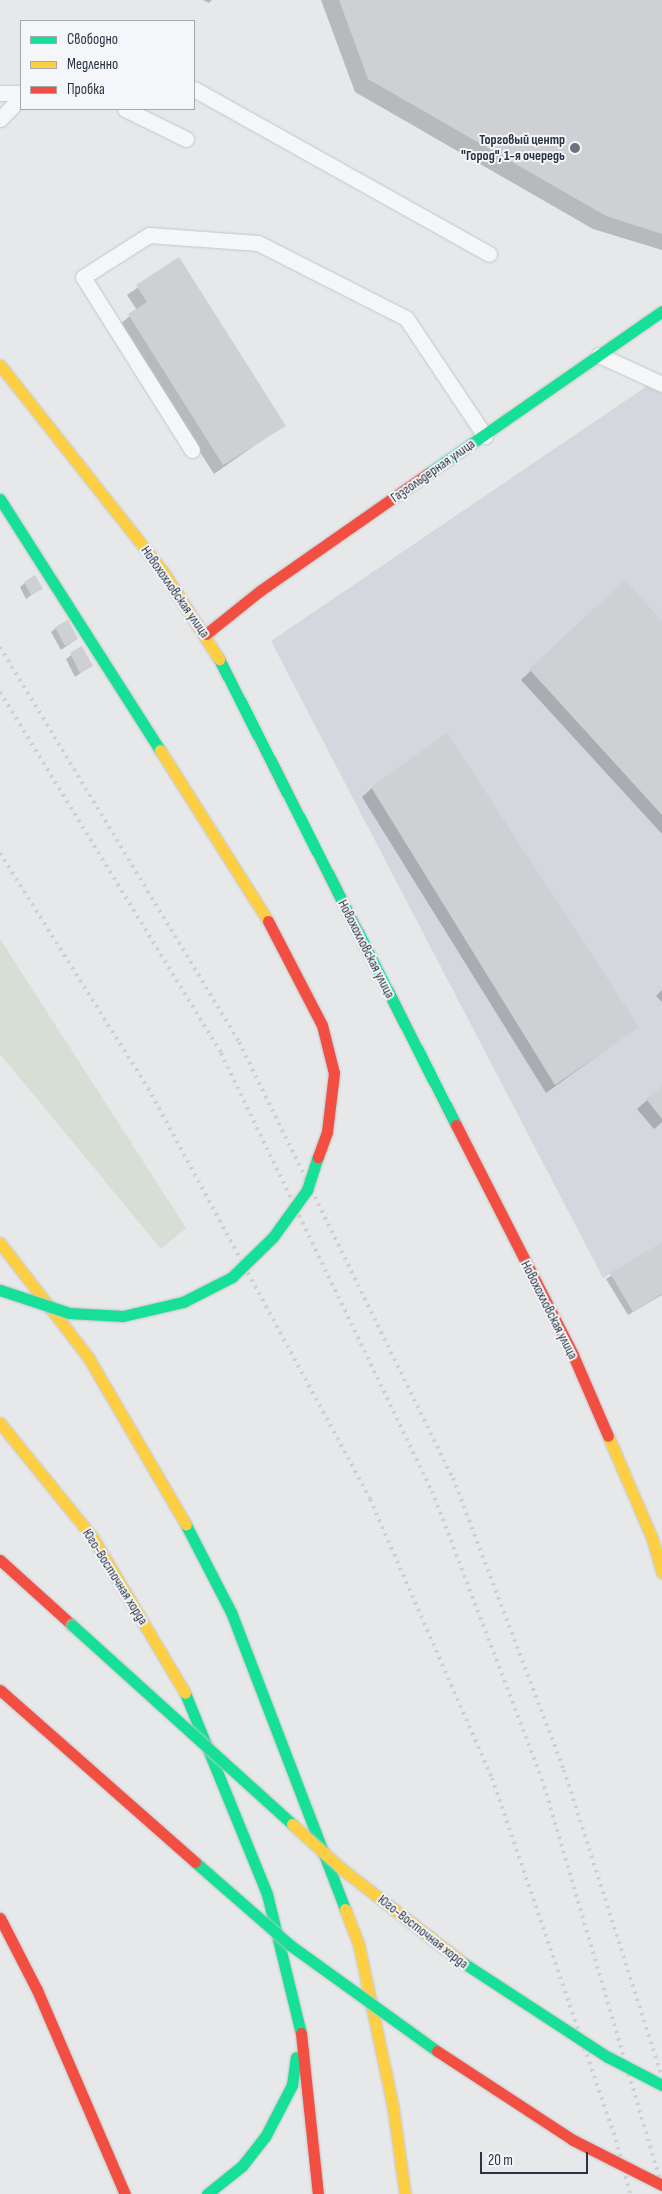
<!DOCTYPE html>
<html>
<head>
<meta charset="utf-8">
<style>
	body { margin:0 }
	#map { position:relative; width:662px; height:2194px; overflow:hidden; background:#e6e8ea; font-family:"Sofia Sans Condensed",sans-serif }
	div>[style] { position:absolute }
	.built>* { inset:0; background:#d4d7dd }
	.green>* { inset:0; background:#d6ded6 }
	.shadow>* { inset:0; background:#0003 }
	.building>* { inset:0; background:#ced0d3 }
	.roads { filter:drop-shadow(0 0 1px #c4c6c8) drop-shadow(0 0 1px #c4c6c8) }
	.lane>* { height:15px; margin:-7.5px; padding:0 7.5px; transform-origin:7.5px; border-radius:7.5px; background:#f5f6f7 }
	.fast>* { height:11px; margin:-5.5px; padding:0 5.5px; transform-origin:5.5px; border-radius:5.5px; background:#16e098 }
	.slow>* { height:11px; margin:-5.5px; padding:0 5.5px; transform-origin:5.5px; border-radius:5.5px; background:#ffcf43 }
	.jam>* { height:11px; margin:-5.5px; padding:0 5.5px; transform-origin:5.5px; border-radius:5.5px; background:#f24e42 }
	.rail>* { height:4px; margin-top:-2px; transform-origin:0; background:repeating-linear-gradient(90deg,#cecfd2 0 2.5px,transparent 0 7.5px) }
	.bridges { filter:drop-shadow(0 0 1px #c2c5c8) drop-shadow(0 0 1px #c2c5c8) }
	.fast-bridge>* { height:11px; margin:-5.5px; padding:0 5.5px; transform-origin:5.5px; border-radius:5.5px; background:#16e098 }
	.slow-bridge>* { height:11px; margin:-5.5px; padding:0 5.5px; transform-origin:5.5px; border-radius:5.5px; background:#ffcf43 }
	.jam-bridge>* { height:11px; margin:-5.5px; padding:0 5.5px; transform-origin:5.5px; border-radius:5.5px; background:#f24e42 }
	.dots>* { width:14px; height:14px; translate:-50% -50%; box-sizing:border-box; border:2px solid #f4f6f9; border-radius:50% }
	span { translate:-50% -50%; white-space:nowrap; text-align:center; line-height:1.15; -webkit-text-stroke:4px #f4f6f9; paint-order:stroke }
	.poi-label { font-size:14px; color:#2b3445; font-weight:700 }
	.right { translate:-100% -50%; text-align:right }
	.street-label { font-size:14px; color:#2b3445 }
	.legend { position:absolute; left:20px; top:20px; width:175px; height:90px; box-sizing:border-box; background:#f4f6f9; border:1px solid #a4a8b1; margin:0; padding:6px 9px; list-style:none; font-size:15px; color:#2b3445 }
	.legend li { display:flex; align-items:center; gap:10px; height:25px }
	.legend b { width:25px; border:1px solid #a4a8b1 }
	.scale { position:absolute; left:480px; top:2152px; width:108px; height:22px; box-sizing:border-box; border:2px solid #2b3445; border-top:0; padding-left:6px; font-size:15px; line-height:18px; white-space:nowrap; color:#2b3445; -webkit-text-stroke:4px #f4f6f9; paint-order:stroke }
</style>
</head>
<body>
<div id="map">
	<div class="built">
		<div style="clip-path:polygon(662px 376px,662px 1242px,603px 1278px,271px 641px)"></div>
	</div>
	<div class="green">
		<div style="clip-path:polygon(0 939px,186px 1228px,161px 1249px,0 1054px)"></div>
	</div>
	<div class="shadow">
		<div style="clip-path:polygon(203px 0,212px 0,209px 3px)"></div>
		<div style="clip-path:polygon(321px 0,662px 0,662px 250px,593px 229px,355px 92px)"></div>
		<div style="clip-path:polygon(179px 259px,284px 425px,214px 474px,119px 325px,137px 310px,127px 295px)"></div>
		<div style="clip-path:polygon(625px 581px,662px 623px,662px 834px,521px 680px)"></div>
		<div style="clip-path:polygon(25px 583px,41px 588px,26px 599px,20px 587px)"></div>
		<div style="clip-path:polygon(56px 628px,77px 639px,61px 650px,51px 632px)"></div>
		<div style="clip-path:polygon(81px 648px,91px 666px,75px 677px,66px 659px)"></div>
		<div style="clip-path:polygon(372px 788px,637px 1027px,546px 1093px,362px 797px)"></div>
		<div style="clip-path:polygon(662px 990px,662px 1002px,656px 996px)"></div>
		<div style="clip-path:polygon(662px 1087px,662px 1122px,654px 1129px,637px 1109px)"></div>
		<div style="clip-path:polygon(662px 1243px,662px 1295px,628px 1315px,606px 1279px)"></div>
	</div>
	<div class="building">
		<div style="clip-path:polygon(339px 0,662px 0,662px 234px,606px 216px,368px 79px)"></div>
		<div style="clip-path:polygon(179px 257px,286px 426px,223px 465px,128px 314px,147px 302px,136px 285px)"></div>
		<div style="clip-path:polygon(35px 575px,43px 589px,31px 595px,24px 582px)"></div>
		<div style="clip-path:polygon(625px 580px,662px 621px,662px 815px,529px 669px)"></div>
		<div style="clip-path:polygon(68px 620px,78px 639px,65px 646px,55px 627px)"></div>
		<div style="clip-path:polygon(82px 646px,93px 666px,80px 673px,70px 653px)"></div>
		<div style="clip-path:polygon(447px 733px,639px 1027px,555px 1085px,371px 787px)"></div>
		<div style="clip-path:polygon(662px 1086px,662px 1119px,646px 1099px)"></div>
		<div style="clip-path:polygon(662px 1242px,662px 1294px,633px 1312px,610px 1273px)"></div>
	</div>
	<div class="roads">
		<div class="lane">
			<div style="left:194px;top:89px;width:338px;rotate:29.2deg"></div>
			<div style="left:0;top:93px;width:21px"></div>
			<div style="left:125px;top:109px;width:68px;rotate:26.2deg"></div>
			<div style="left:0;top:119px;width:30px;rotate:-46deg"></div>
			<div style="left:599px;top:355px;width:69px;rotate:24.7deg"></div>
			<div style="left:192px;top:450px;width:204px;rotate:-122.2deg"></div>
			<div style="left:83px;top:277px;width:78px;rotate:-32.5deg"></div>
			<div style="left:149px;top:235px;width:109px;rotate:4.2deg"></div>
			<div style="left:258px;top:243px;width:166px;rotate:26.9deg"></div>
			<div style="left:406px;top:318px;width:142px;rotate:56.2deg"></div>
		</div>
		<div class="fast">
			<div style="left:429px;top:473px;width:284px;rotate:-34.8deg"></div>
			<div style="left:219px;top:659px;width:523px;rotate:63.04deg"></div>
			<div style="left:186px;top:1525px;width:98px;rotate:62.7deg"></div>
			<div style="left:231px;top:1612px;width:318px;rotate:69deg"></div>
			<div style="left:185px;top:1693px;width:217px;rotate:67.8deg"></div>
			<div style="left:267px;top:1894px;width:143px;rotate:76.3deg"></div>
			<div style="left:207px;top:2194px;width:45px;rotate:-38.7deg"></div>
			<div style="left:242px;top:2166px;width:37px;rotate:-52deg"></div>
			<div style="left:265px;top:2137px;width:59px;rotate:-62.6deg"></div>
			<div style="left:292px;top:2085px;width:28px;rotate:-82deg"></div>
		</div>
		<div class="slow">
			<div style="left:0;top:365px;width:261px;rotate:51.7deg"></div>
			<div style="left:162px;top:570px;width:106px;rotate:57.4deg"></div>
			<div style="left:0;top:1243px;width:144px;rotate:52.3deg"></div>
			<div style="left:88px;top:1357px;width:194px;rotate:59.7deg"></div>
			<div style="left:0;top:1423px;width:148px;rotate:51deg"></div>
			<div style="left:93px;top:1538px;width:180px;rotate:59.3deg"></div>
			<div style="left:608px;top:1436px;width:111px;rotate:66.7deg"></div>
			<div style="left:652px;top:1538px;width:36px;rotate:74deg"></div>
			<div style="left:345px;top:1909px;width:40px;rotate:69deg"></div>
			<div style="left:359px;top:1946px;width:166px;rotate:78.1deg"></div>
			<div style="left:393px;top:2108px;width:87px;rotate:82.1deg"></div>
		</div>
		<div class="jam">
			<div style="left:206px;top:634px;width:70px;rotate:-38.7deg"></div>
			<div style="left:261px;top:590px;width:205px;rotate:-34.9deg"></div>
			<div style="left:456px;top:1125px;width:258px;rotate:63deg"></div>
			<div style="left:573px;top:1355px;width:88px;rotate:66.6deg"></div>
			<div style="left:0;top:1560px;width:97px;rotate:42.1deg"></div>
			<div style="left:0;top:1918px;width:81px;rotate:62.8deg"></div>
			<div style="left:37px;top:1990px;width:222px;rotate:66.7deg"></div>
			<div style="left:301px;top:2033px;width:162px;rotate:84deg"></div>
		</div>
	</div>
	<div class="rail">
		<div style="left:0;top:647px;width:462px;rotate:58.8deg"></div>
		<div style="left:239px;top:1042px;width:486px;rotate:63.9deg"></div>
		<div style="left:453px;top:1478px;width:312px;rotate:69.2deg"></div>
		<div style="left:564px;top:1770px;width:322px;rotate:72.3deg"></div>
		<div style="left:0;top:692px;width:423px;rotate:58.5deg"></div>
		<div style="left:221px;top:1053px;width:486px;rotate:64.3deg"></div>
		<div style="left:432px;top:1491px;width:308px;rotate:69.1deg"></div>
		<div style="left:542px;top:1779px;width:424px;rotate:73.6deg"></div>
		<div style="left:0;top:853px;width:278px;rotate:57.8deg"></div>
		<div style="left:148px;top:1088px;width:467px;rotate:61.6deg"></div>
		<div style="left:370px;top:1499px;width:305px;rotate:66.4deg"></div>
		<div style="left:492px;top:1778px;width:390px;rotate:71.1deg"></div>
		<div style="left:618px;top:2147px;width:49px;rotate:75.7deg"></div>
	</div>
	<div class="bridges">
		<div class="fast-bridge">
			<div style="left:0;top:499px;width:298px;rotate:57.5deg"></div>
			<div style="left:0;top:1290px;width:73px;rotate:18.4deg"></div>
			<div style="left:69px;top:1313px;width:54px;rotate:3.2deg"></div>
			<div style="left:123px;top:1316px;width:62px;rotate:-13.1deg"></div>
			<div style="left:183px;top:1302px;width:55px;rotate:-27deg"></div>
			<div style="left:232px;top:1277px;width:57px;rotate:-44.3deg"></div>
			<div style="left:273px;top:1237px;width:58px;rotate:-54.1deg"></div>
			<div style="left:307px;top:1190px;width:35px;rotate:-72deg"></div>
			<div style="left:72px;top:1625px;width:297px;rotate:42.1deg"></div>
			<div style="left:195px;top:1862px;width:126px;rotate:41.1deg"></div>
			<div style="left:290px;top:1945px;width:181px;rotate:35.8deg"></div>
			<div style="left:462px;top:1962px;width:174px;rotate:33.1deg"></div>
			<div style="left:608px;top:2057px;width:61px;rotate:27.4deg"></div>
		</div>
		<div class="slow-bridge">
			<div style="left:160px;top:750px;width:202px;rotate:57.7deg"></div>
			<div style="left:292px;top:1824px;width:67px;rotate:42deg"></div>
			<div style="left:342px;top:1869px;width:152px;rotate:37.8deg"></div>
		</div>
		<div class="jam-bridge">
			<div style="left:268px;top:921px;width:117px;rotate:62.6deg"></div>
			<div style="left:322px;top:1025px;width:49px;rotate:76deg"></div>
			<div style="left:334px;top:1073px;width:59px;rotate:96.8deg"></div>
			<div style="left:327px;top:1132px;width:27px;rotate:110deg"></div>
			<div style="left:0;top:1690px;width:260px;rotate:41.4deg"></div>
			<div style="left:437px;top:2051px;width:163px;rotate:33.2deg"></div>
			<div style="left:573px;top:2140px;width:100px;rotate:26.8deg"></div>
		</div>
	</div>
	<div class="dots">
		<div style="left:575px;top:148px;background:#6c737f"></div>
	</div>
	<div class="poi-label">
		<span class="right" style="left:565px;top:148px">Торговый центр<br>"Город", 1-я очередь</span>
	</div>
	<div class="street-label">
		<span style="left:433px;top:471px;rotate:-35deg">Газгольдерная улица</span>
		<span style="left:175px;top:592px;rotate:55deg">Новохохловская улица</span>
		<span style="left:366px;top:949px;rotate:63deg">Новохохловская улица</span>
		<span style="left:549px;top:1310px;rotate:63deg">Новохохловская улица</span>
		<span style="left:115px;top:1577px;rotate:58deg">Юго-Восточная хорда</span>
		<span style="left:423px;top:1932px;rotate:38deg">Юго-Восточная хорда</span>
	</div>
	<ul class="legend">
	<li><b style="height:6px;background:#16e098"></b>Свободно</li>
	<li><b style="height:6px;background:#ffcf43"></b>Медленно</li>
	<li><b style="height:6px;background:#f24e42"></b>Пробка</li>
	</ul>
	<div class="scale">20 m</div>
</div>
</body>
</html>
